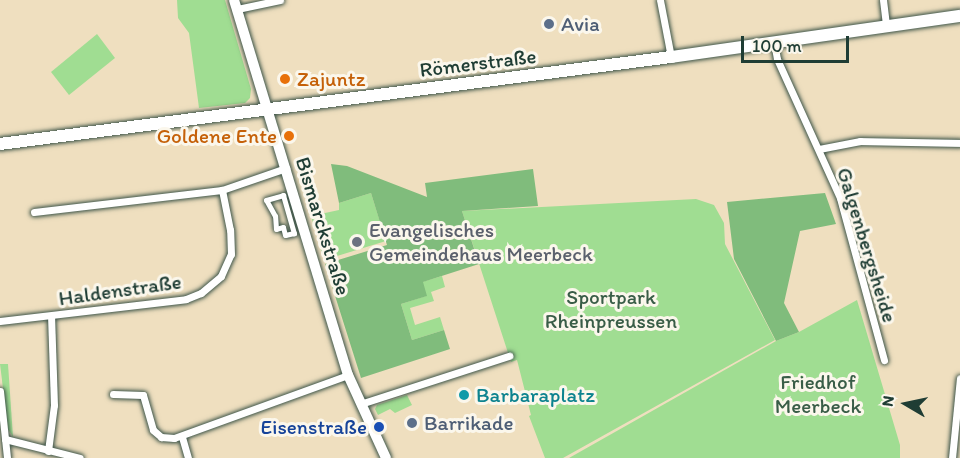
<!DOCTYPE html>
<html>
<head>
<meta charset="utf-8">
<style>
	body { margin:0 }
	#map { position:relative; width:960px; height:458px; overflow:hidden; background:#efdfbf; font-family:Itim,sans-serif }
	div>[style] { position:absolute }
	.green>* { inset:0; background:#a0dd92 }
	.forest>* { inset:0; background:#80bc7c }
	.roads { filter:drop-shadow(0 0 2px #3e5549) drop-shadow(0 0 2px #3e5549) }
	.pedestrian>* { height:5px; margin:-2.5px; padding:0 2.5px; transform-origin:2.5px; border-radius:2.5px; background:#fff }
	.minor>* { height:7px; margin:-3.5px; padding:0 3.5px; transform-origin:3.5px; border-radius:3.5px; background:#fff }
	.secondary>* { height:10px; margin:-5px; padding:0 5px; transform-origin:5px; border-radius:5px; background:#fff }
	.primary>* { height:12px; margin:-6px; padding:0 6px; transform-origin:6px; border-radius:6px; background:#fff }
	.dots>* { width:16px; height:16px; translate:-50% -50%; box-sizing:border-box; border:3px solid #fbf7ec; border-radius:50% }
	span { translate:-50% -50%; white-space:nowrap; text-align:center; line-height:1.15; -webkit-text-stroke:6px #fbf7ec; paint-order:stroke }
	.service-label { font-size:21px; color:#4e5e75 }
	.left { translate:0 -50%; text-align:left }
	.street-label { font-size:21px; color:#1f3d34 }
	.food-label { font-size:21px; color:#c56008 }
	.right { translate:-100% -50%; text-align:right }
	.worship-label { font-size:21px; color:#5b616d }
	.park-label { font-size:21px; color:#395d47 }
	.culture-label { font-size:21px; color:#0d838f }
	.transit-label { font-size:21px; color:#164399 }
	.north { position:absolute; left:876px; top:374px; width:60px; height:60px; -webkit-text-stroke:4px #fbf7ec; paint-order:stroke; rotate:279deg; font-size:16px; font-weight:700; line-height:24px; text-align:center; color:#1f3d34 }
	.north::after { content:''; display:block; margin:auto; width:21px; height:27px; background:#1f3d34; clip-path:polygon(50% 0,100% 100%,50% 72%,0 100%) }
	.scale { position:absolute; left:741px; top:36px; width:108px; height:27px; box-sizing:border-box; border:3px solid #1f3d34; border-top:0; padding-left:8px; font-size:18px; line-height:21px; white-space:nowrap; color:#1f3d34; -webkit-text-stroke:4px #fbf7ec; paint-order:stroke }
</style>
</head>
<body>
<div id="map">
	<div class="green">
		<div style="clip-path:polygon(177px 0,225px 0,251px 89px,250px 98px,245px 103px,199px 108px,189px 33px,178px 18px)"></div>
		<div style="clip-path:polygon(97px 34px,115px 58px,69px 95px,51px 72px)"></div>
		<div style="clip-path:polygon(371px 193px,386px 241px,324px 260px,311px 216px,339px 210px,339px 203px)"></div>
		<div style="clip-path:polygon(696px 199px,714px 205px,724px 223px,725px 244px,775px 340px,563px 458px,545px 458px,529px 416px,531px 415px,517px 360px,511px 362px,462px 211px)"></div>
		<div style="clip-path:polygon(442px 276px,445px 287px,431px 292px,434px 301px,410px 308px,415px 325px,440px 317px,444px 330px,412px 340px,401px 304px,426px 296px,422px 282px)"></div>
		<div style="clip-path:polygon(857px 300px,900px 445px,900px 458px,569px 458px,776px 341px,799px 332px)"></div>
		<div style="clip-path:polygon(0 364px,8px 364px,13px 437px,8px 429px)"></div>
		<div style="clip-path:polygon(407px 395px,412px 405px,395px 413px,390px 409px,378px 415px,375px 409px,377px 405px)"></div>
	</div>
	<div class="forest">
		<div style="clip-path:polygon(331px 164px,347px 166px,427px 197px,425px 183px,533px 169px,538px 206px,462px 211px,479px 264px,423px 282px,427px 296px,401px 304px,412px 340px,444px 330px,450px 349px,361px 378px,325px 264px,387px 245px,371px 193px,339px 203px)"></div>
		<div style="clip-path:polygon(825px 193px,836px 224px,800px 231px,784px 303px,799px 332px,776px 341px,734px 259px,727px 202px)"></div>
	</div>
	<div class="roads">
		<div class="pedestrian">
			<div style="left:283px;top:195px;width:40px;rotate:74deg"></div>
			<div style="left:294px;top:233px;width:9px;rotate:167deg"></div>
			<div style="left:285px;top:235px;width:8px;rotate:-104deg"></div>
			<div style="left:283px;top:227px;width:7px;rotate:164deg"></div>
			<div style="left:276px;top:229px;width:13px;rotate:-94deg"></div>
			<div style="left:275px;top:216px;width:18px;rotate:-119deg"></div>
			<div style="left:266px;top:200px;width:18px;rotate:-16deg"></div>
		</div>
		<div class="minor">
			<div style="left:660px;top:0;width:58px;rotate:79.1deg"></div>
			<div style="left:883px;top:0;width:26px;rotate:83deg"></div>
			<div style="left:237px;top:9px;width:44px;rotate:-11.8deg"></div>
			<div style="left:774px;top:42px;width:17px;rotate:80deg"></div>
			<div style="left:777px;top:59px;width:153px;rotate:65.6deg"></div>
			<div style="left:840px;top:198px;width:168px;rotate:74.8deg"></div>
			<div style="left:819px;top:149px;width:42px;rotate:-11deg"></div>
			<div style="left:860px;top:141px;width:100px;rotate:1.1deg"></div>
			<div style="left:34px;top:212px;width:189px;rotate:-6.7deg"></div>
			<div style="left:222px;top:190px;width:68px;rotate:-19deg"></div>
			<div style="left:0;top:321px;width:187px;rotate:-6.7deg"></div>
			<div style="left:186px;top:299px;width:16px;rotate:-22deg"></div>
			<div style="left:201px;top:293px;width:26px;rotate:-40deg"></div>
			<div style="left:221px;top:276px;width:24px;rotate:-66deg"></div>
			<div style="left:231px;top:254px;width:24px;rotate:-92deg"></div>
			<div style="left:230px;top:230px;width:41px;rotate:-101.3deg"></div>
			<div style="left:0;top:391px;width:67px;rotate:84deg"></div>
			<div style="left:113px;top:394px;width:30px;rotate:2deg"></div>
			<div style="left:143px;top:395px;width:36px;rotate:74deg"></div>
			<div style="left:153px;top:430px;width:11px;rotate:41deg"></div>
			<div style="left:161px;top:437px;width:13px;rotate:4deg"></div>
			<div style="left:174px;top:438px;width:185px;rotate:-19.9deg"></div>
			<div style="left:360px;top:404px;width:157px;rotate:-17.9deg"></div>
			<div style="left:182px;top:437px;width:22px;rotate:74deg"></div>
			<div style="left:5px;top:439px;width:77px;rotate:14.2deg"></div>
			<div style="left:48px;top:451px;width:46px;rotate:-82.6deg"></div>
			<div style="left:54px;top:405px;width:89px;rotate:-91.9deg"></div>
			<div style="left:952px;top:458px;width:80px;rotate:-84.3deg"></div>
		</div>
		<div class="secondary">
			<div style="left:234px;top:0;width:392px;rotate:73.1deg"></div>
			<div style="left:348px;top:375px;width:91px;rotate:65.4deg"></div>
		</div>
		<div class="primary">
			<div style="left:0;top:144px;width:677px;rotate:-7.39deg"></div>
			<div style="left:671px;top:57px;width:292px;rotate:-8.1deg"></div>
		</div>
	</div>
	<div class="dots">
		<div style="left:549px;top:24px;background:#5c6f8a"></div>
		<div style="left:285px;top:79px;background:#e8710a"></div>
		<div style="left:289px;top:136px;background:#e8710a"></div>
		<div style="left:357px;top:242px;background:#6b7280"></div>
		<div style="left:464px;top:395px;background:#0f9aa8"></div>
		<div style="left:412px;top:423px;background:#5c6f8a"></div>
		<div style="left:379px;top:427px;background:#1a4fb4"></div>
	</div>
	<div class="service-label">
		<span class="left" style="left:561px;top:24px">Avia</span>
		<span class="left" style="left:424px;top:423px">Barrikade</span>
	</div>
	<div class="street-label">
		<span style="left:478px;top:63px;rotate:-7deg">Römerstraße</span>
		<span style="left:323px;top:226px;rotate:73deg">Bismarckstraße</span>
		<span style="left:867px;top:245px;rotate:73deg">Galgenbergsheide</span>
		<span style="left:120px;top:290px;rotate:-8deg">Haldenstraße</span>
	</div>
	<div class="food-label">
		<span class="left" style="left:297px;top:79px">Zajuntz</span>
		<span class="right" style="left:277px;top:136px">Goldene Ente</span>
	</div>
	<div class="worship-label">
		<span class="left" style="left:369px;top:242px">Evangelisches<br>Gemeindehaus Meerbeck</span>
	</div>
	<div class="park-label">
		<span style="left:611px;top:309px">Sportpark<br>Rheinpreussen</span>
		<span style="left:818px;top:394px">Friedhof<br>Meerbeck</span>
	</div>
	<div class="culture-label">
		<span class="left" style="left:476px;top:395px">Barbaraplatz</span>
	</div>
	<div class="transit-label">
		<span class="right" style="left:367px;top:427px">Eisenstraße</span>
	</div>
	<div class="north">N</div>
	<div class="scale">100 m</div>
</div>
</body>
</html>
